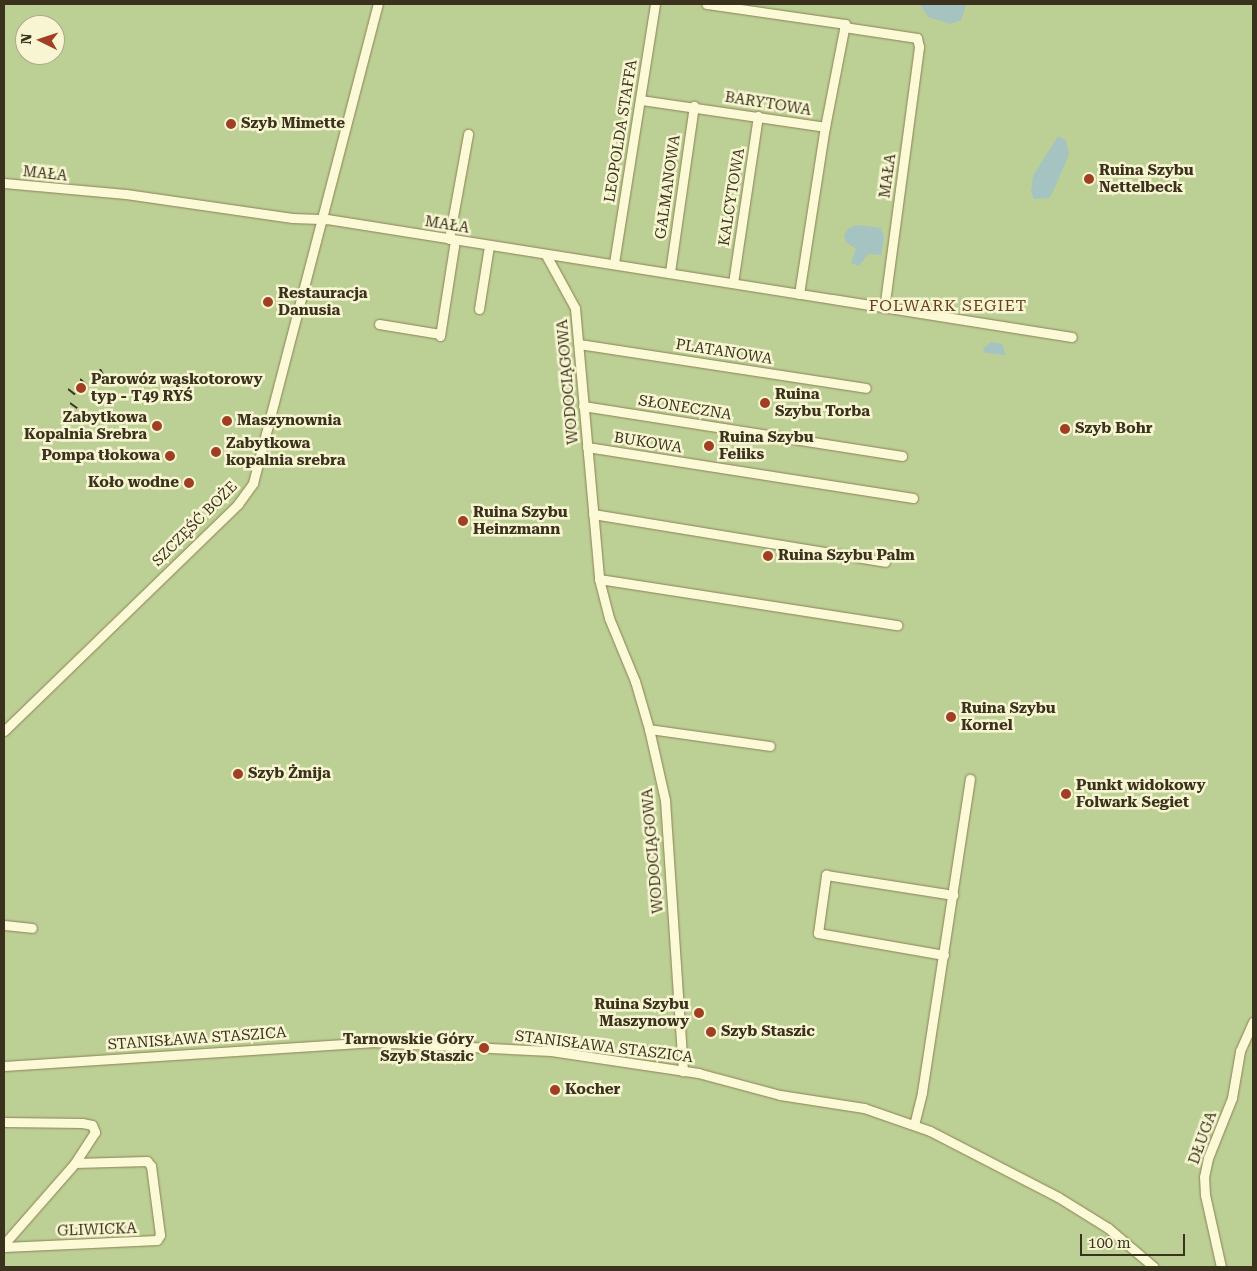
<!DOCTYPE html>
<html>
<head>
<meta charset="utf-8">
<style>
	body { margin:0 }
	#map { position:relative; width:1257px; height:1271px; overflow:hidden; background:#f1eec2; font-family:"Roboto Serif",serif }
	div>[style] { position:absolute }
	.green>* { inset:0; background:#bcd095 }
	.water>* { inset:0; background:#a4c3c1 }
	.roads { filter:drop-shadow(0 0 1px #8d8057) drop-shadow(0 0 1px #8d8057) }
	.minor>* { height:9px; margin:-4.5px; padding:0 4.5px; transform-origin:4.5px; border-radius:4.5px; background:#fbf9d6 }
	.rail>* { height:2px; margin-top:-1px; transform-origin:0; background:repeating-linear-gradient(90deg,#3b321d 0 9px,transparent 0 18px) }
	.dots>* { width:14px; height:14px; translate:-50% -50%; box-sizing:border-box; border:2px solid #f8f6d2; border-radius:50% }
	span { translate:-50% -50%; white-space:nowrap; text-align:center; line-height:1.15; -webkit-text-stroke:5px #f8f6d2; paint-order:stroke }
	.street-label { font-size:15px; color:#3b321d }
	.poi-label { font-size:15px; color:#3b321d; font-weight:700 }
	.left { translate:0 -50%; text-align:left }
	.right { translate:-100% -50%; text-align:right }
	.neighbourhood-label { font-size:16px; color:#6b3d19; letter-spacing:1px }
	.frame { position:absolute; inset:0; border:5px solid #3b321d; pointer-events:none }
	.north { position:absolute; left:15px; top:15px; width:50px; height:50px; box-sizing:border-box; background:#f8f6d2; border:1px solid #aca88a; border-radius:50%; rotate:274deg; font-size:14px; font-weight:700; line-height:20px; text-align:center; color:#3b321d }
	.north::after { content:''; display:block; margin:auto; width:18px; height:22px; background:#a03f23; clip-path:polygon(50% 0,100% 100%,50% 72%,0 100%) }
	.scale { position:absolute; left:1080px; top:1234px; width:105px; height:22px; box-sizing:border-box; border:2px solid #3b321d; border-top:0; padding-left:6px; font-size:15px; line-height:18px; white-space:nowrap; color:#3b321d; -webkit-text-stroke:4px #f8f6d2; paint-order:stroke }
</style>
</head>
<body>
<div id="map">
	<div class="green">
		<div style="clip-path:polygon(evenodd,4px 4px,1253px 4px,1253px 1267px,4px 1267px,4px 4px,25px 25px,55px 25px,55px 55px,25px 55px,25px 25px)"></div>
	</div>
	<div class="water">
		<div style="clip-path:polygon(920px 4px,965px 4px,965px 9px,961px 20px,951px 24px,928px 17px)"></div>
		<div style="clip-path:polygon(1058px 136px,1066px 140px,1069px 155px,1050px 198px,1034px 199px,1031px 192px,1033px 176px)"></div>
		<div style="clip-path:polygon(857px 225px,881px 228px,884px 237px,881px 255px,868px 254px,859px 266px,851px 263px,856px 249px,847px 243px,844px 237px,847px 229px)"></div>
		<div style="clip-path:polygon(991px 342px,1002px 344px,1006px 355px,985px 353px,983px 348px)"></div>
	</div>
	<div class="roads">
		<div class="minor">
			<div style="left:844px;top:27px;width:74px;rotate:8.6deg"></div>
			<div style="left:917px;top:38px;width:9px;rotate:77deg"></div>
			<div style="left:919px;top:47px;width:263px;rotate:97.6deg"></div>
			<div style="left:641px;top:100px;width:186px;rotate:8.3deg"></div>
			<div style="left:825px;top:127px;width:105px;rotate:-79deg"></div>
			<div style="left:845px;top:24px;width:140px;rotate:-171.8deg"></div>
			<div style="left:4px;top:183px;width:122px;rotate:5.2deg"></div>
			<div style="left:126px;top:194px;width:168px;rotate:8.2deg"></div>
			<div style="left:292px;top:218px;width:35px;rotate:2deg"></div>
			<div style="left:327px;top:219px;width:754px;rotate:9deg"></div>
			<div style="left:449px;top:239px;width:107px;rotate:-79.7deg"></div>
			<div style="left:546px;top:255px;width:60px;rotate:61.3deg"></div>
			<div style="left:575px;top:308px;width:272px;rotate:84.9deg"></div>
			<div style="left:599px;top:579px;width:40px;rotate:75.6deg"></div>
			<div style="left:609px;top:618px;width:68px;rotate:67.6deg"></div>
			<div style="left:635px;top:681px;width:50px;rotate:73.7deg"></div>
			<div style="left:649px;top:729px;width:73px;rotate:77.3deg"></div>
			<div style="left:665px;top:800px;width:272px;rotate:86.2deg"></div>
			<div style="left:614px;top:263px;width:262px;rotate:-81deg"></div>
			<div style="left:670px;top:272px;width:168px;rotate:-81.8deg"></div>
			<div style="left:733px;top:283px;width:169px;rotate:-81.5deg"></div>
			<div style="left:799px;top:294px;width:169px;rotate:-81.2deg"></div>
			<div style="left:479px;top:309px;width:64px;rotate:-81deg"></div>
			<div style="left:379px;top:324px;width:62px;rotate:9.3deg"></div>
			<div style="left:440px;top:336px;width:97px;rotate:-81.1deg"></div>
			<div style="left:579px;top:344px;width:290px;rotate:8.7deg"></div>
			<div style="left:583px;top:406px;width:323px;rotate:8.9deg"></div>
			<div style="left:587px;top:447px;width:330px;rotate:8.9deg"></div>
			<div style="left:593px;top:514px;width:296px;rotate:9.3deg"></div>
			<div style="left:599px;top:579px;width:302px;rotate:8.8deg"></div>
			<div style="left:649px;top:729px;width:122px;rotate:8deg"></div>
			<div style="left:4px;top:731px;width:326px;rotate:-44.1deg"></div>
			<div style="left:238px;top:504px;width:26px;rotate:-54deg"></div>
			<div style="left:253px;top:483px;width:495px;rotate:-75.4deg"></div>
			<div style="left:4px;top:925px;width:28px;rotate:6deg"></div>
			<div style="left:944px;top:955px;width:128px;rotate:-170.1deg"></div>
			<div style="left:818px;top:933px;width:59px;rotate:-82.1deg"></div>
			<div style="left:826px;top:875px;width:129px;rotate:8.9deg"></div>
			<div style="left:4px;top:1066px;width:368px;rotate:-3.7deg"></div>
			<div style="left:371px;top:1042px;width:180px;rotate:2.9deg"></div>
			<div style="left:551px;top:1051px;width:149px;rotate:8.5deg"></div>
			<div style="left:698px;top:1073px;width:85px;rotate:15deg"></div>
			<div style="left:780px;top:1095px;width:85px;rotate:8.8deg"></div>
			<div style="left:864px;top:1108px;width:70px;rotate:19.2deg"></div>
			<div style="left:930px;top:1131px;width:144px;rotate:27.3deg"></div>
			<div style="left:1058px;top:1197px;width:59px;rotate:31.8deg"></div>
			<div style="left:1108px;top:1228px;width:60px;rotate:40.3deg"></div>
			<div style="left:4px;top:1122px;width:78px;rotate:0.7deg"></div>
			<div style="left:82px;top:1123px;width:10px;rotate:11deg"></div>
			<div style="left:92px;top:1125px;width:8px;rotate:67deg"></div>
			<div style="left:95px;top:1132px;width:37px;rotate:123deg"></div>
			<div style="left:75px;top:1163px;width:108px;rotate:131.2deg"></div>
			<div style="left:914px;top:1125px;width:34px;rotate:-76deg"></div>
			<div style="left:922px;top:1092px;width:317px;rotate:-81.3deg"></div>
			<div style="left:4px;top:1247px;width:153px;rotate:-2.6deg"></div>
			<div style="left:157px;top:1240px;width:6px;rotate:-59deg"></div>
			<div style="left:160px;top:1235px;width:70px;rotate:-97.4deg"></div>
			<div style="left:151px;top:1166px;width:6px;rotate:-129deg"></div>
			<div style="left:147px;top:1161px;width:72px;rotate:178.4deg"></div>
			<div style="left:1221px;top:1267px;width:74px;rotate:-102.5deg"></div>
			<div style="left:1205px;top:1195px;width:18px;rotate:-93deg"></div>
			<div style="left:1204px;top:1177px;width:19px;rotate:-78deg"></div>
			<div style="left:1208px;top:1158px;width:65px;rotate:-68.2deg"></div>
			<div style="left:1232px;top:1098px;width:48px;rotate:-80.3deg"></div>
			<div style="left:1240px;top:1051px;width:32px;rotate:-66deg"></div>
		</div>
	</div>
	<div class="rail">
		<div style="left:100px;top:369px;width:10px;rotate:61deg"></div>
		<div style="left:80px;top:379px;width:12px;rotate:42deg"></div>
		<div style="left:133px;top:379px;width:4px;rotate:14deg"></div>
		<div style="left:68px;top:389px;width:16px;rotate:38deg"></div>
		<div style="left:70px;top:403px;width:9px;rotate:36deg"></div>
	</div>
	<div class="dots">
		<div style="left:231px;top:124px;background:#a03f23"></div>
		<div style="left:1089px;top:179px;background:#a03f23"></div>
		<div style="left:268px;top:302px;background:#a03f23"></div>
		<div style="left:81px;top:388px;background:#a03f23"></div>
		<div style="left:765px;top:403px;background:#a03f23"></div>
		<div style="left:227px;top:421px;background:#a03f23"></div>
		<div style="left:157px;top:426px;background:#a03f23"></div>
		<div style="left:1065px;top:429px;background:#a03f23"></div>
		<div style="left:709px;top:446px;background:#a03f23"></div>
		<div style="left:216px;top:452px;background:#a03f23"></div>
		<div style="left:170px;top:456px;background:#a03f23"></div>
		<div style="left:189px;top:483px;background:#a03f23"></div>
		<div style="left:463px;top:521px;background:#a03f23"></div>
		<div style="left:768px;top:556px;background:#a03f23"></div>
		<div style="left:951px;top:717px;background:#a03f23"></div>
		<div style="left:238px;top:774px;background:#a03f23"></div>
		<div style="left:1066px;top:794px;background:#a03f23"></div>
		<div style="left:699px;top:1013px;background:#a03f23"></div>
		<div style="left:711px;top:1032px;background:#a03f23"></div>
		<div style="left:484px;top:1048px;background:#a03f23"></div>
		<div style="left:555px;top:1090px;background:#a03f23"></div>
	</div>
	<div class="street-label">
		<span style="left:768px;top:104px;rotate:9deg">BARYTOWA</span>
		<span style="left:621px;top:131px;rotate:-81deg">LEOPOLDA STAFFA</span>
		<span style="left:45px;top:174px;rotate:6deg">MAŁA</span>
		<span style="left:888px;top:176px;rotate:-82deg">MAŁA</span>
		<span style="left:668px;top:187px;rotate:-82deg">GALMANOWA</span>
		<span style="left:732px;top:197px;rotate:-81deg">KALCYTOWA</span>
		<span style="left:447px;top:225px;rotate:9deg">MAŁA</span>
		<span style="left:724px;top:352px;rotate:9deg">PLATANOWA</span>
		<span style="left:568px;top:382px;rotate:-95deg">WODOCIĄGOWA</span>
		<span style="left:685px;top:408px;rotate:9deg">SŁONECZNA</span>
		<span style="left:648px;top:443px;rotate:9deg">BUKOWA</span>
		<span style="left:195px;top:524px;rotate:-45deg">SZCZĘŚĆ BOŻE</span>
		<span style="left:653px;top:851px;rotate:-95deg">WODOCIĄGOWA</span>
		<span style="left:197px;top:1039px;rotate:-4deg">STANISŁAWA STASZICA</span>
		<span style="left:604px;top:1047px;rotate:7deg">STANISŁAWA STASZICA</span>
		<span style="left:1203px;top:1138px;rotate:-70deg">DŁUGA</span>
		<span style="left:97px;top:1230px;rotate:-2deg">GLIWICKA</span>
	</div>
	<div class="poi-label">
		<span class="left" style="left:241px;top:124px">Szyb Mimette</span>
		<span class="left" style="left:1099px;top:179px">Ruina Szybu<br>Nettelbeck</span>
		<span class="left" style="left:278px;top:302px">Restauracja<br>Danusia</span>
		<span class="left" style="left:91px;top:388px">Parowóz wąskotorowy<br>typ - T49 RYŚ</span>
		<span class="left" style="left:775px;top:403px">Ruina<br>Szybu Torba</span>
		<span class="right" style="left:147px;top:426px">Zabytkowa<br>Kopalnia Srebra</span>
		<span class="left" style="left:237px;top:421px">Maszynownia</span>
		<span class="left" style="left:1075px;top:429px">Szyb Bohr</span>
		<span class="left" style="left:719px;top:446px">Ruina Szybu<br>Feliks</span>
		<span class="left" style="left:226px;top:452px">Zabytkowa<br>kopalnia srebra</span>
		<span class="right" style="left:160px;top:456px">Pompa tłokowa</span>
		<span class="right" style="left:179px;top:483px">Koło wodne</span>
		<span class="left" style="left:473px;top:521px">Ruina Szybu<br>Heinzmann</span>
		<span class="left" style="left:778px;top:556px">Ruina Szybu Palm</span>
		<span class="left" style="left:961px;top:717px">Ruina Szybu<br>Kornel</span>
		<span class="left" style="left:248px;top:774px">Szyb Żmija</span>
		<span class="left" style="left:1076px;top:794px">Punkt widokowy<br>Folwark Segiet</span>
		<span class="right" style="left:689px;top:1013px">Ruina Szybu<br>Maszynowy</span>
		<span class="left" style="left:721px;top:1032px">Szyb Staszic</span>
		<span class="right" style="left:474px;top:1048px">Tarnowskie Góry<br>Szyb Staszic</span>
		<span class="left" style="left:565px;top:1090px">Kocher</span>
	</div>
	<div class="neighbourhood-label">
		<span style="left:948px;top:306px">FOLWARK SEGIET</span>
	</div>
	<div class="frame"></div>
	<div class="north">N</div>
	<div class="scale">100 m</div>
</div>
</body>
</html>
